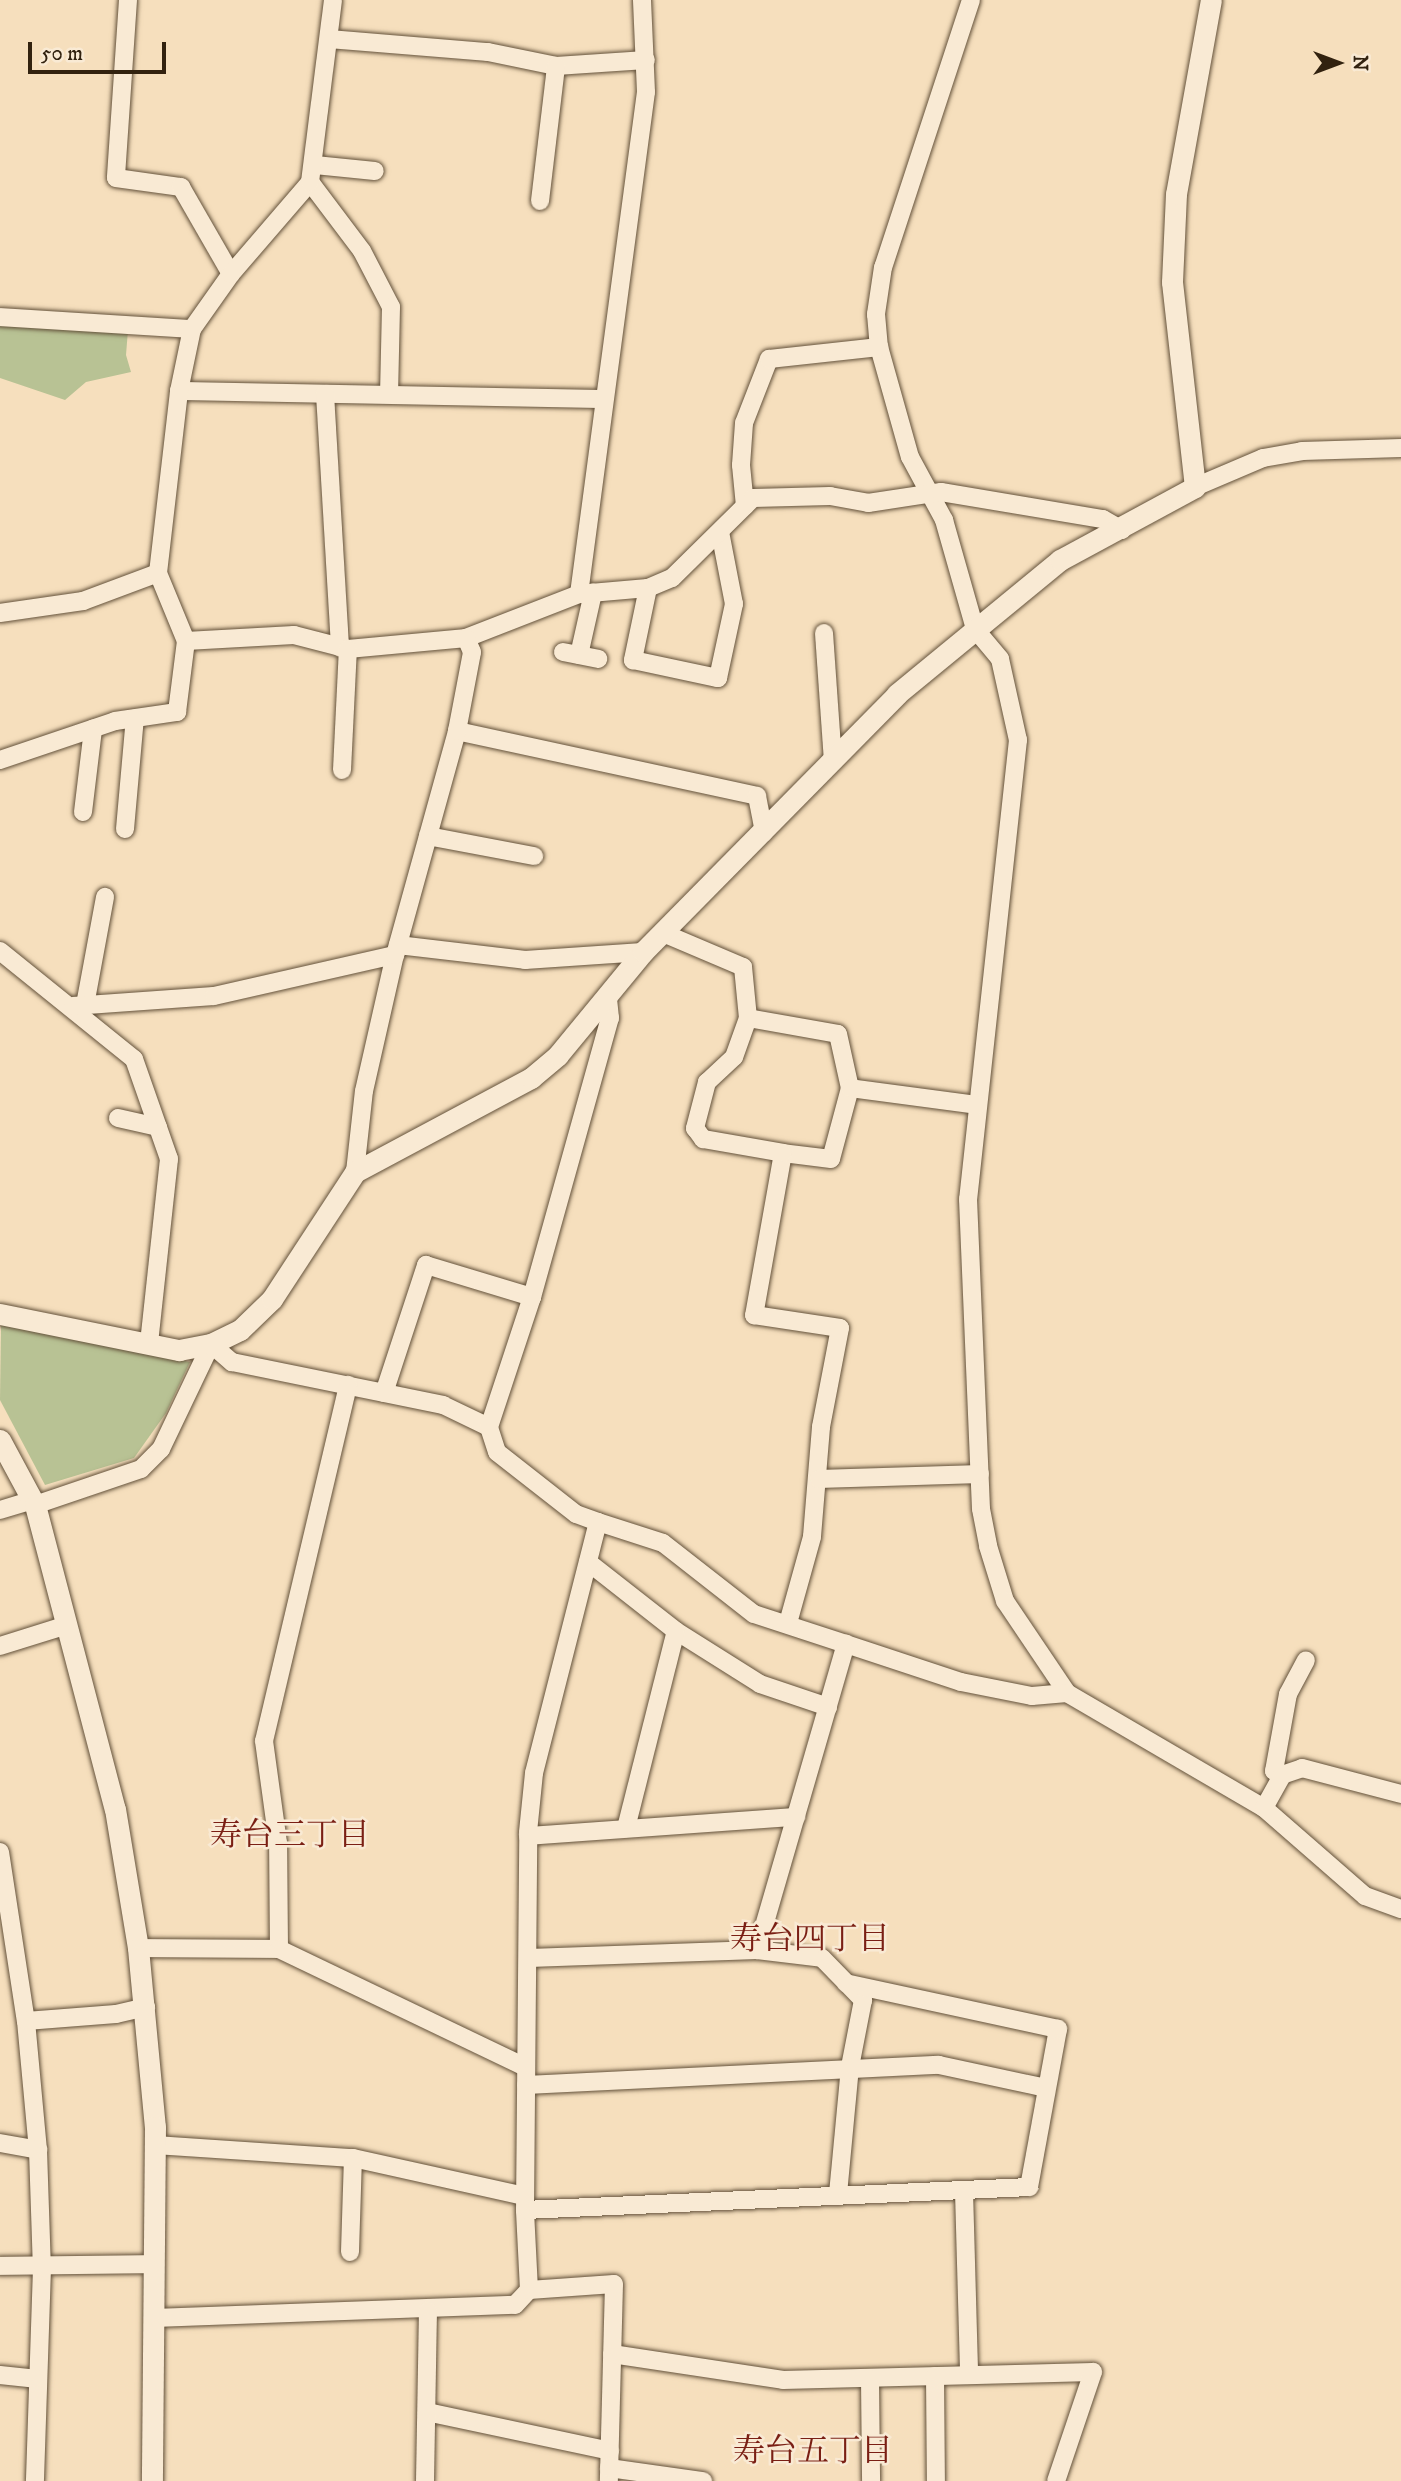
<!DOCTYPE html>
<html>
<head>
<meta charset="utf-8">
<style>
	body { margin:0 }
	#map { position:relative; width:1401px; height:2481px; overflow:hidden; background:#f6dfbd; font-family:"IM FELL DW Pica","Noto Serif JP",serif }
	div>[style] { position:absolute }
	.green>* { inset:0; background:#b8c294 }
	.roads { filter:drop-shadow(0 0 2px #63513a) drop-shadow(0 0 2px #63513a) }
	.minor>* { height:18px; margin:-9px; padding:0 9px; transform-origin:9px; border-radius:9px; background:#f9ead4 }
	.tertiary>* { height:21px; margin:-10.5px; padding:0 10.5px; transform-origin:10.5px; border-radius:10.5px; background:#f9ead4 }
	span { translate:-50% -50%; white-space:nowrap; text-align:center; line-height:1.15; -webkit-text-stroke:5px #f9ead4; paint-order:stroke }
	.neighbourhood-label { font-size:32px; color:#7a1f14 }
	.north { position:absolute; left:1303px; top:28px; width:70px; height:70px; -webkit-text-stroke:5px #f9ead4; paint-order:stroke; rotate:90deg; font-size:19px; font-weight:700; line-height:28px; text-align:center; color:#32220f }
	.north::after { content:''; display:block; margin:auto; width:24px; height:32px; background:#32220f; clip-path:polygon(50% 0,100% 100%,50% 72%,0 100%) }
	.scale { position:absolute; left:28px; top:42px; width:138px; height:32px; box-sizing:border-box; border:4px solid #32220f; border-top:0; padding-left:9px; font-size:21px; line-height:24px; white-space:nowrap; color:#32220f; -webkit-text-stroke:5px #f9ead4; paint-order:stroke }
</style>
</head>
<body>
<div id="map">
	<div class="green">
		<div style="clip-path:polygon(0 321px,128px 330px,126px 355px,131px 372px,86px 382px,65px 400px,0 378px)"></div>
		<div style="clip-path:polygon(1px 1325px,190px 1362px,166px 1413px,134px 1458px,45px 1485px,0 1400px)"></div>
	</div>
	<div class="roads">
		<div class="minor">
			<div style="left:128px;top:0;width:178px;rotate:93.9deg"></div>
			<div style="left:116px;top:178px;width:66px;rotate:7.9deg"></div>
			<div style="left:181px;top:187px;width:100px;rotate:60.1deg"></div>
			<div style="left:971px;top:0;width:281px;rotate:108.2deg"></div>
			<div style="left:883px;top:267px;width:48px;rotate:98.5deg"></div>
			<div style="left:876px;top:314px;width:33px;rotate:85deg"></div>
			<div style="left:879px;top:347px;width:114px;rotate:74.3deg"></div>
			<div style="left:910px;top:457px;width:72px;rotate:61.6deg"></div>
			<div style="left:944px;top:520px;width:113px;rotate:74.1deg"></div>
			<div style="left:975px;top:629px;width:39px;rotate:50deg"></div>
			<div style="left:1000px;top:659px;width:83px;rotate:77.5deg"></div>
			<div style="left:1018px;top:740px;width:462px;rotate:96.2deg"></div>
			<div style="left:968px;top:1199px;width:310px;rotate:87.6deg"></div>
			<div style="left:981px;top:1509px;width:38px;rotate:79deg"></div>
			<div style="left:988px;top:1546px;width:58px;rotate:72.8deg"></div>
			<div style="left:1005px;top:1601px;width:111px;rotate:56deg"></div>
			<div style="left:1067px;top:1693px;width:228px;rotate:30.3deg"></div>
			<div style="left:1264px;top:1808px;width:134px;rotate:41.1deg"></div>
			<div style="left:1365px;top:1896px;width:38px;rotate:20deg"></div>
			<div style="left:329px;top:39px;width:160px;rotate:4.7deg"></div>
			<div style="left:488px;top:52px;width:69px;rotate:11.6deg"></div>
			<div style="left:556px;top:66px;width:90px;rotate:-3.8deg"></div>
			<div style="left:315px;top:165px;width:60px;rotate:5.7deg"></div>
			<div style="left:310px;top:182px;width:86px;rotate:53deg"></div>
			<div style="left:362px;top:251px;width:63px;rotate:62.6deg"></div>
			<div style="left:391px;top:307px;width:86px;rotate:91.3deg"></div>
			<div style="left:540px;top:201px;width:136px;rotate:-83.2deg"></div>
			<div style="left:0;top:317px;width:192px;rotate:3.6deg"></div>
			<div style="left:179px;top:391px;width:425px;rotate:1.1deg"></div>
			<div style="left:325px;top:394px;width:254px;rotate:86.6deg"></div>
			<div style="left:1195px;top:487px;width:74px;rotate:-23.1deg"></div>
			<div style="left:1263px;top:458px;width:40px;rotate:-10deg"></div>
			<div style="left:1302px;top:451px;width:99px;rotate:-1.7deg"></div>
			<div style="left:745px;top:506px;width:41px;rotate:-95.6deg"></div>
			<div style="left:741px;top:465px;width:42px;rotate:-85.9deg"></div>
			<div style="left:744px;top:423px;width:69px;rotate:-68.7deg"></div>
			<div style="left:769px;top:359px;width:111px;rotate:-6.2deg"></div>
			<div style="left:648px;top:588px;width:74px;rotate:101.8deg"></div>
			<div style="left:633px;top:660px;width:87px;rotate:12deg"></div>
			<div style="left:718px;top:678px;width:76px;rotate:-77.8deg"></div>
			<div style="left:734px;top:604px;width:73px;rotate:-101deg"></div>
			<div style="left:579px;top:594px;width:506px;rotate:-82.4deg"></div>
			<div style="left:646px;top:92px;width:92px;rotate:-92.5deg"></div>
			<div style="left:0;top:613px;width:84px;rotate:-8.2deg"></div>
			<div style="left:83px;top:601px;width:80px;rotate:-20.5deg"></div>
			<div style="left:824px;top:633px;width:128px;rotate:86deg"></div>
			<div style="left:186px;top:641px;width:108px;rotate:-3.2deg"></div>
			<div style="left:294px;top:635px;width:56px;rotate:14.5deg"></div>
			<div style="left:348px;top:649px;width:119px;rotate:-5.3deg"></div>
			<div style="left:466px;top:638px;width:121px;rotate:-21.3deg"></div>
			<div style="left:579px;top:594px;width:69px;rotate:-5deg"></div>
			<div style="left:648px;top:588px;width:26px;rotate:-23deg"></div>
			<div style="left:672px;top:578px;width:114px;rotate:-44.6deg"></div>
			<div style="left:753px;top:498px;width:77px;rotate:-1.5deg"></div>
			<div style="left:830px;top:496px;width:39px;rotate:10deg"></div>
			<div style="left:868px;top:503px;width:74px;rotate:-8.6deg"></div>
			<div style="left:941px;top:492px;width:164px;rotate:9.5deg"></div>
			<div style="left:1103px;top:519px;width:22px;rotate:30deg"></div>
			<div style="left:563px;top:652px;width:36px;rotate:11deg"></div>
			<div style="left:579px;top:655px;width:64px;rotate:-77.3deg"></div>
			<div style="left:457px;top:731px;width:307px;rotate:12.2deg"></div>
			<div style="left:757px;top:796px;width:37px;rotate:79deg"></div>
			<div style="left:0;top:760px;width:121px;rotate:-18.7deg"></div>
			<div style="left:115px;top:721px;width:63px;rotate:-8.3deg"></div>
			<div style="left:177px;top:712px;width:72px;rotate:-82.8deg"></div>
			<div style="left:186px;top:641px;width:74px;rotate:-112.4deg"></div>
			<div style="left:158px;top:573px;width:183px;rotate:-83.4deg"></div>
			<div style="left:179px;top:391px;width:63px;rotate:-78.2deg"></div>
			<div style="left:192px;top:329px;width:67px;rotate:-54.7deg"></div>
			<div style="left:231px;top:274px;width:121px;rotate:-49.3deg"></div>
			<div style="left:310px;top:182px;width:183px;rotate:-82.8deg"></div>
			<div style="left:342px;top:770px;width:121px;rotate:-87.2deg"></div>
			<div style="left:83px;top:812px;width:84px;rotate:-83.1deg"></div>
			<div style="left:125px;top:829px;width:111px;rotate:-84.9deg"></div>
			<div style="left:428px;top:836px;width:108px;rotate:10.7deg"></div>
			<div style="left:663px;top:933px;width:87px;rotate:23deg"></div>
			<div style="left:743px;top:967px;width:51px;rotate:84.4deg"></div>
			<div style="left:748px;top:1018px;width:91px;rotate:10.1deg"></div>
			<div style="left:838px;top:1034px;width:55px;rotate:77.5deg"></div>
			<div style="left:850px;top:1088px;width:73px;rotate:105deg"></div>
			<div style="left:831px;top:1159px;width:48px;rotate:-172.9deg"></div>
			<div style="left:783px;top:1153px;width:165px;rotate:100.1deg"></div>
			<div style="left:754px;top:1315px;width:87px;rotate:8.6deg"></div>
			<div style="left:840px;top:1328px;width:101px;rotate:100.9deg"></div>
			<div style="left:821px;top:1427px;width:110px;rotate:94.7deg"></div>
			<div style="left:812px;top:1537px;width:89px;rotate:105.6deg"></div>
			<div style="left:398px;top:945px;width:128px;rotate:6.7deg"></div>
			<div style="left:525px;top:960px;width:118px;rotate:-3.9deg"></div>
			<div style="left:0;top:951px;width:172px;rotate:38.9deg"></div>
			<div style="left:134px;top:1059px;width:106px;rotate:70.7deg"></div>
			<div style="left:169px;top:1159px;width:184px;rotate:96.2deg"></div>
			<div style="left:85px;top:1005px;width:110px;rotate:-79.5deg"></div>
			<div style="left:73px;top:1006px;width:141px;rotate:-4.1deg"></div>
			<div style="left:214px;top:996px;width:186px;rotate:-12.8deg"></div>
			<div style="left:748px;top:1018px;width:41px;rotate:109.7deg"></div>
			<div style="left:734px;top:1057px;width:37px;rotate:137deg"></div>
			<div style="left:707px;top:1082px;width:48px;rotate:104.6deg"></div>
			<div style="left:695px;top:1128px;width:14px;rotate:54deg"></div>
			<div style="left:703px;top:1139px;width:81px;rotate:9.9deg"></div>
			<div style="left:850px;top:1088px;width:128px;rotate:7.6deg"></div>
			<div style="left:118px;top:1118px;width:41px;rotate:12.7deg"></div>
			<div style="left:355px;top:1172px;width:81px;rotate:-83.7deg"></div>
			<div style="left:364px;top:1091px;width:139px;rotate:-77.2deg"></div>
			<div style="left:395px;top:955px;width:232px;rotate:-74.5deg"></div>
			<div style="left:457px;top:731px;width:80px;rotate:-79.2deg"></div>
			<div style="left:472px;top:652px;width:15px;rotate:-113deg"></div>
			<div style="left:384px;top:1393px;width:135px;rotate:-71.8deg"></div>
			<div style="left:426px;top:1265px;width:111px;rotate:16.8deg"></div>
			<div style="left:819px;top:1479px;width:161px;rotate:-1.8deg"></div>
			<div style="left:35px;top:1505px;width:112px;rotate:-18.8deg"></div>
			<div style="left:141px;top:1469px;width:28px;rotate:-45deg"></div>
			<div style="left:161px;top:1449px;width:116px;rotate:-64.5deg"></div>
			<div style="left:211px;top:1344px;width:28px;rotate:41deg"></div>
			<div style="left:232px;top:1362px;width:215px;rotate:11.5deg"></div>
			<div style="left:443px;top:1405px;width:51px;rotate:25.6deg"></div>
			<div style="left:0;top:1510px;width:34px;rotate:-17deg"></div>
			<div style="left:598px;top:1522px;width:68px;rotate:17.9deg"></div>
			<div style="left:663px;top:1543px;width:115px;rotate:38deg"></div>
			<div style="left:754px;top:1614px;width:97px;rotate:18.1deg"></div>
			<div style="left:588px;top:1562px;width:112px;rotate:38.1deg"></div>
			<div style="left:676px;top:1631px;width:99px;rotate:32.2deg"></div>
			<div style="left:760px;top:1684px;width:72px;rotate:18.7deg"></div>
			<div style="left:0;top:1646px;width:70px;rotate:-17.4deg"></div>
			<div style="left:1282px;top:1775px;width:9px;rotate:-153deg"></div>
			<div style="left:1274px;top:1771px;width:78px;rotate:-79.7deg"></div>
			<div style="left:1288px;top:1694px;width:38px;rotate:-62deg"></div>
			<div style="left:1264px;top:1808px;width:38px;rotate:-61deg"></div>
			<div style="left:1282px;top:1775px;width:21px;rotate:-19deg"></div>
			<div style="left:1302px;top:1768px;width:102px;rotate:14.7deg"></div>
			<div style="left:626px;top:1828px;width:203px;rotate:-75.8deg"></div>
			<div style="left:528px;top:1836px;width:269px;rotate:-4.1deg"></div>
			<div style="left:0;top:1852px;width:171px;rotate:81.3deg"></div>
			<div style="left:26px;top:2021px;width:130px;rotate:84.7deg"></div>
			<div style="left:38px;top:2150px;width:118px;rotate:88.1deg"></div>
			<div style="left:42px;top:2268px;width:213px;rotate:91.9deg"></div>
			<div style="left:138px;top:1948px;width:141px;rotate:0.4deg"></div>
			<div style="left:279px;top:1949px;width:106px;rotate:-90.5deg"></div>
			<div style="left:278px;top:1843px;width:103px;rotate:-97.8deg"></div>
			<div style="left:264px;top:1741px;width:366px;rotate:-76.7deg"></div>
			<div style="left:279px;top:1949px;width:273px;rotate:25.6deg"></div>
			<div style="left:757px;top:1950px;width:319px;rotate:-73.8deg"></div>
			<div style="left:846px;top:1644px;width:121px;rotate:18.3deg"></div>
			<div style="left:961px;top:1682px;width:72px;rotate:11.2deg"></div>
			<div style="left:1032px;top:1696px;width:35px;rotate:-5deg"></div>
			<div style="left:529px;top:1958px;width:228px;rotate:-2deg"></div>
			<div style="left:757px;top:1950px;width:65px;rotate:7deg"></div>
			<div style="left:822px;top:1958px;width:59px;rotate:45.7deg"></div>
			<div style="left:863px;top:2000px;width:68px;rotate:101deg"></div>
			<div style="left:850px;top:2067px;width:129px;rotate:95.4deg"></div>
			<div style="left:26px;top:2021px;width:90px;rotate:-4.4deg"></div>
			<div style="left:116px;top:2014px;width:31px;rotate:-13deg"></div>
			<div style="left:526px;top:2085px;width:413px;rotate:-2.8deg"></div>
			<div style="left:939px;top:2065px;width:109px;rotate:12.1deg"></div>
			<div style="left:0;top:2143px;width:39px;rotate:10deg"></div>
			<div style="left:155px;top:2145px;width:198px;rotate:3.8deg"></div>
			<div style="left:353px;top:2158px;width:176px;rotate:12.5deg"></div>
			<div style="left:964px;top:2191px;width:183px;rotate:88.4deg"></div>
			<div style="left:525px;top:2210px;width:505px;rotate:-2.61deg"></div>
			<div style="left:1029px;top:2187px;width:161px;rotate:-79.6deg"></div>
			<div style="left:1058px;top:2029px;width:217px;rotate:-167.8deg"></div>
			<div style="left:350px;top:2252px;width:94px;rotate:-88.2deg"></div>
			<div style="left:0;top:2266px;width:154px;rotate:-0.7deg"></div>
			<div style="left:529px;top:2290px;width:80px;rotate:-92.9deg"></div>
			<div style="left:525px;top:2210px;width:378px;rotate:-89.5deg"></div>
			<div style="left:528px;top:1832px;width:59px;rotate:-84.2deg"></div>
			<div style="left:534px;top:1773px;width:259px;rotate:-75.7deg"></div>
			<div style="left:598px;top:1522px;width:23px;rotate:-160deg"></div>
			<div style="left:576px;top:1514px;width:100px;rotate:-141.9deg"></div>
			<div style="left:497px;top:1452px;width:26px;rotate:-108deg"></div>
			<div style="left:489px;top:1427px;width:137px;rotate:-71.7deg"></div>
			<div style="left:532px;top:1297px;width:290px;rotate:-74.4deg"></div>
			<div style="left:610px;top:1018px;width:20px;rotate:-96deg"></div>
			<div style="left:154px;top:2318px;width:361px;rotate:-2.1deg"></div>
			<div style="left:515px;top:2305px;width:21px;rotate:-47deg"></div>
			<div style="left:529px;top:2290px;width:85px;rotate:-4deg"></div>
			<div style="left:614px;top:2284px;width:197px;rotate:91.5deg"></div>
			<div style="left:612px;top:2354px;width:173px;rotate:8.6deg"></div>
			<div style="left:783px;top:2380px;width:310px;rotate:-1.5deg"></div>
			<div style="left:1093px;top:2372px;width:115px;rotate:108.7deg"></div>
			<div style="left:0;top:2375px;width:38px;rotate:6deg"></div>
			<div style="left:935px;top:2376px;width:105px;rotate:89.5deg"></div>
			<div style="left:870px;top:2379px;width:102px;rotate:89.4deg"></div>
			<div style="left:427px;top:2412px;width:187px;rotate:12deg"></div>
			<div style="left:609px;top:2468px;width:95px;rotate:7.9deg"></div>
			<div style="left:425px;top:2481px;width:170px;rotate:-89deg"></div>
		</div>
		<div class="tertiary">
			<div style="left:0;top:1314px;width:183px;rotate:11.4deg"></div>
			<div style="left:179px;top:1350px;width:33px;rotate:-11deg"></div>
			<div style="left:211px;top:1344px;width:32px;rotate:-26deg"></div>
			<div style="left:240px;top:1330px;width:45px;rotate:-44.1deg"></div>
			<div style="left:272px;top:1299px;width:152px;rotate:-56.8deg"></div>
			<div style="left:355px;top:1172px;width:200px;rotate:-28.1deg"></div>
			<div style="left:531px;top:1078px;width:35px;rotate:-40deg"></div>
			<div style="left:558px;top:1055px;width:134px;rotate:-50.5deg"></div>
			<div style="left:643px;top:952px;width:362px;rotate:-45.4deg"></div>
			<div style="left:897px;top:694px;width:211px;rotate:-39.4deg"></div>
			<div style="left:1060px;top:560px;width:153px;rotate:-28.4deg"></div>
			<div style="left:1195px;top:487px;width:206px;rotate:-96.4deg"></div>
			<div style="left:1172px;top:282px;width:88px;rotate:-87.4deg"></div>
			<div style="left:1176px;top:194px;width:197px;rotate:-79.8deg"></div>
			<div style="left:0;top:1440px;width:74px;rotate:61.7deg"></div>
			<div style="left:35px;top:1505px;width:314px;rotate:75.3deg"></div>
			<div style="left:115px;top:1809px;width:141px;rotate:80.6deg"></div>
			<div style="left:138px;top:1948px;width:180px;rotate:84.6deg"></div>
			<div style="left:155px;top:2127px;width:354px;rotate:90.5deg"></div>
		</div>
	</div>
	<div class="neighbourhood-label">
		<span style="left:290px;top:1836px">寿台三丁目</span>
		<span style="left:810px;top:1940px">寿台四丁目</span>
		<span style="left:813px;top:2452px">寿台五丁目</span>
	</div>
	<div class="north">N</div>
	<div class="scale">50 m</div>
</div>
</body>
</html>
